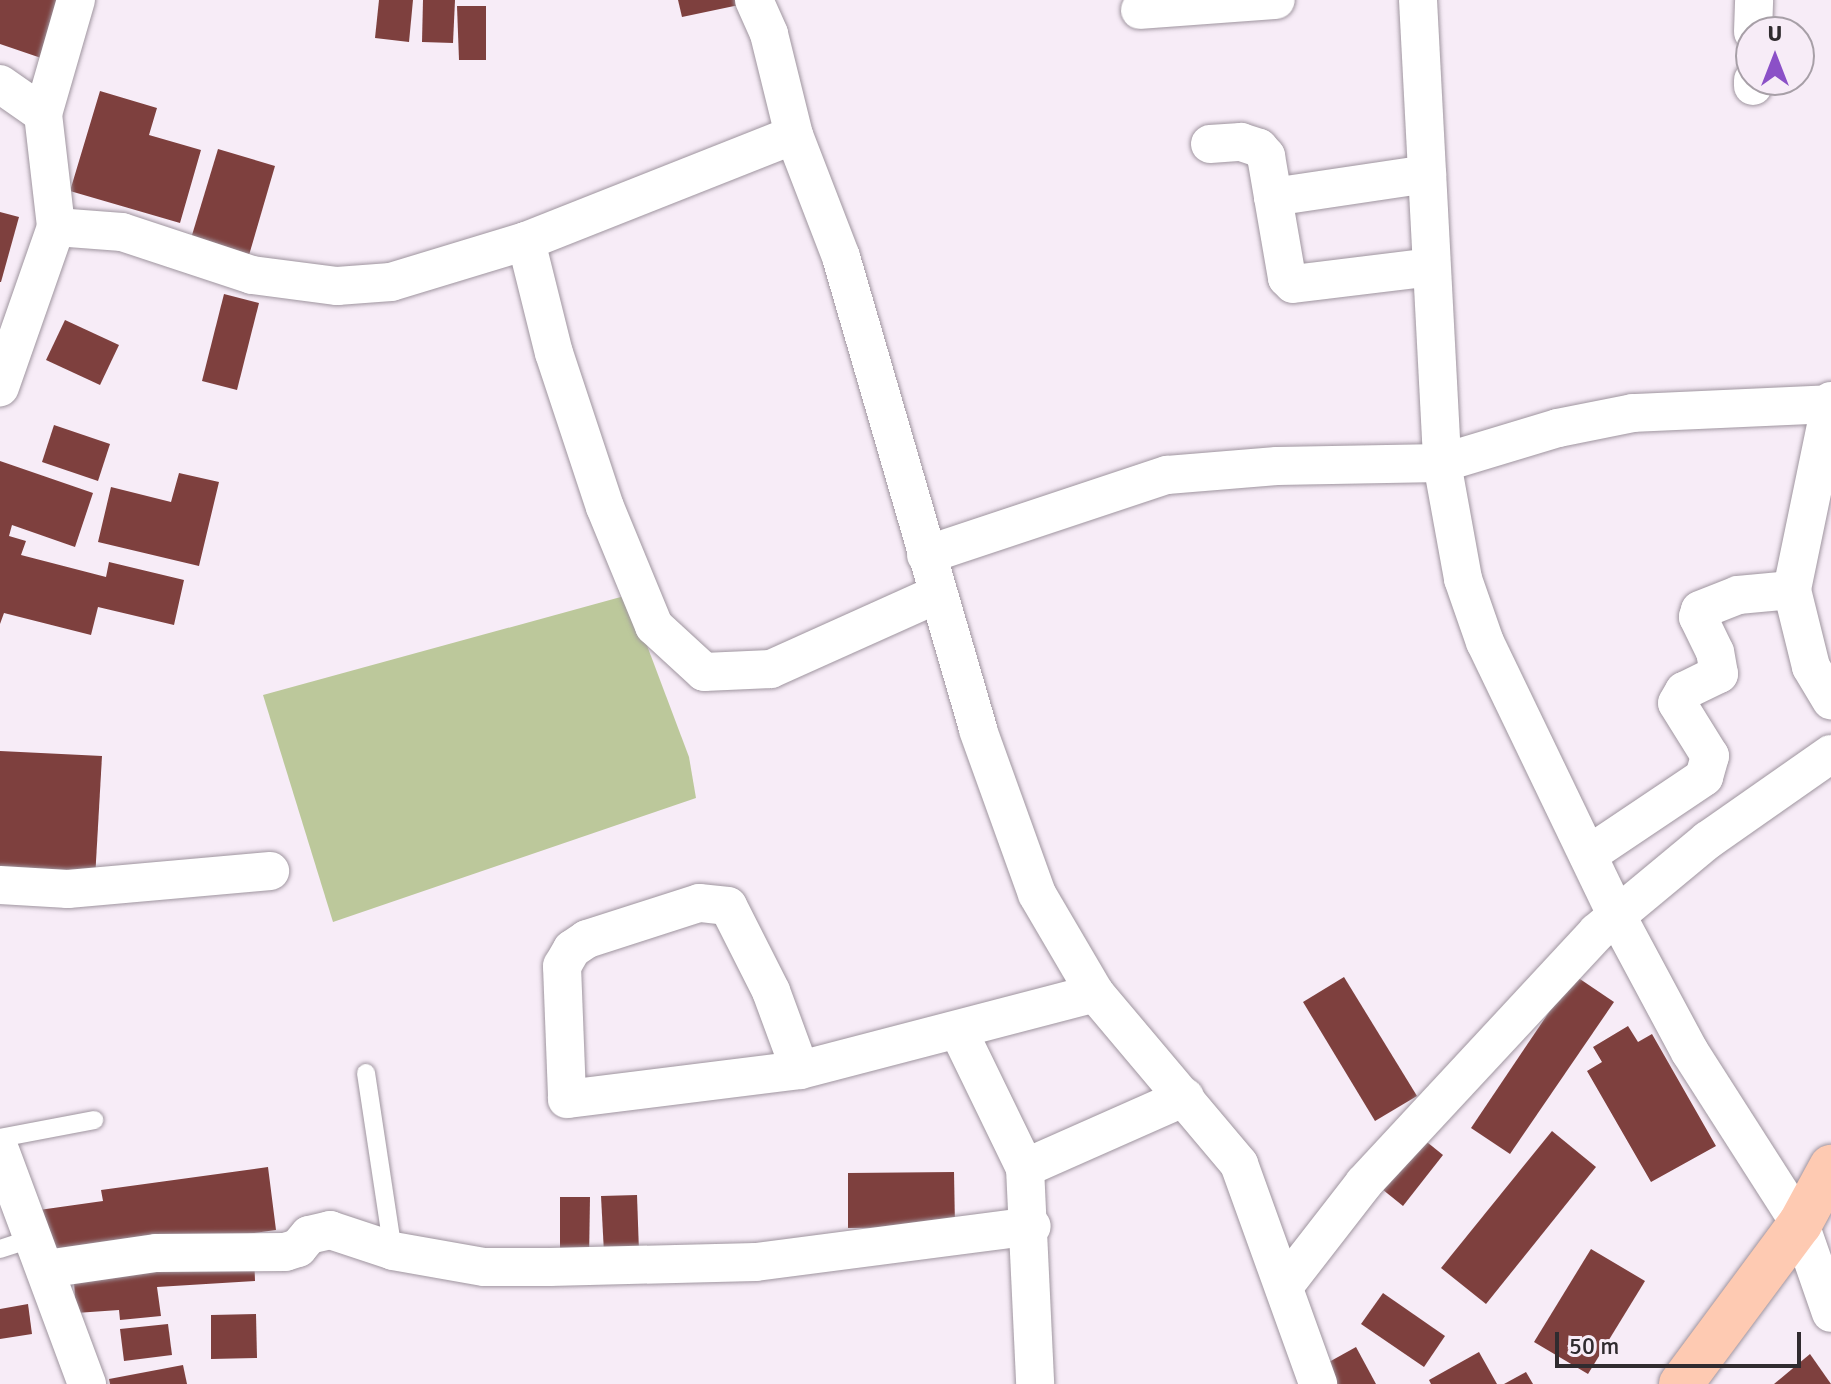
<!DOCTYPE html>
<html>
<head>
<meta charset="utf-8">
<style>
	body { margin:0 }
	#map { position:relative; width:1831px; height:1384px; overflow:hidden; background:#f7ecf7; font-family:Signika,sans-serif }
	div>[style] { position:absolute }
	.green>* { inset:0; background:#bcc89b }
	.building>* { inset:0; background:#7e403e }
	.roads { filter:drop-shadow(0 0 2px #9f959f) drop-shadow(0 0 2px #9f959f) }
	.service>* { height:18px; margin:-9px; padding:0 9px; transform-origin:9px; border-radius:9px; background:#fff }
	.minor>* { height:38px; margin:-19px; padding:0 19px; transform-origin:19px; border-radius:19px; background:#fff }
	.primary>* { height:44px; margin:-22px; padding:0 22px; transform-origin:22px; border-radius:22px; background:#fecab2 }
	span { translate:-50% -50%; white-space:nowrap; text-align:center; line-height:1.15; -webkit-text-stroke:8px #f7ecf7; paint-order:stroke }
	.north { position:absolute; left:1735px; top:16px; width:80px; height:80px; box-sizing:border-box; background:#f7ecf7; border:2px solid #a79fa7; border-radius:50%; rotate:0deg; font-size:22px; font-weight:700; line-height:32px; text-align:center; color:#302b2f }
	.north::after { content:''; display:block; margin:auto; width:28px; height:36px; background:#8b50c7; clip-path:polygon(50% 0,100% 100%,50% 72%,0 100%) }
	.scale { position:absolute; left:1555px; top:1332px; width:246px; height:36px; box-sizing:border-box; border:4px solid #302b2f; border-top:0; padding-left:10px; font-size:24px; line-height:28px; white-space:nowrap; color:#302b2f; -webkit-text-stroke:6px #f7ecf7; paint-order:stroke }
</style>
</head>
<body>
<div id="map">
	<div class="green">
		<div style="clip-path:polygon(628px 595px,689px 757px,696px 798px,333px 922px,263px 695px)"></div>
	</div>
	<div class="building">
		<div style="clip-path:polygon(0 0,65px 0,47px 60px,0 44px)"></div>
		<div style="clip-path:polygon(379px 0,413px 0,409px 42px,375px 38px)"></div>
		<div style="clip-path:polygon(423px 0,455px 0,453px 43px,422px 42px)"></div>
		<div style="clip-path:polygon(678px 0,738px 0,739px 5px,682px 17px)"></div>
		<div style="clip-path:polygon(457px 6px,486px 6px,486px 60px,459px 60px)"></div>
		<div style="clip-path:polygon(100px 91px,157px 108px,149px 135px,201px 150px,180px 223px,70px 191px)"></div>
		<div style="clip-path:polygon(218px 149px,275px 166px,247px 262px,189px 245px)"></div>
		<div style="clip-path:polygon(0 212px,19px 217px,1px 282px,0 282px)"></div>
		<div style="clip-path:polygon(224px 294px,259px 303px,237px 390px,202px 381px)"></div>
		<div style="clip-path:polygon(65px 320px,119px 345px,100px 385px,46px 360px)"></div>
		<div style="clip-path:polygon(54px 425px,110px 444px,98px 481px,42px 462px)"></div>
		<div style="clip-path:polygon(0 461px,93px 493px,75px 547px,12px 525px,9px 536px,26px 541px,21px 555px,106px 577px,109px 562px,184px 580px,174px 625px,98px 607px,91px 635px,4px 613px,0 624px)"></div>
		<div style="clip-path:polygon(179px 473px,219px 482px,199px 566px,98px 542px,111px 487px,171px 502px)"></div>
		<div style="clip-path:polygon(0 751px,102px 756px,95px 879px,0 875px)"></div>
		<div style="clip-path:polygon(1574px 975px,1614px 1002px,1510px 1154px,1471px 1128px)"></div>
		<div style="clip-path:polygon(1344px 977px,1417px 1096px,1375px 1121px,1303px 1002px)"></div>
		<div style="clip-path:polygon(1628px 1026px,1638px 1042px,1652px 1034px,1716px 1146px,1651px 1182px,1587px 1071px,1602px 1062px,1593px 1047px)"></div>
		<div style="clip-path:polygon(1552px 1131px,1596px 1167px,1486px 1304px,1441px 1268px)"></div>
		<div style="clip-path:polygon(1417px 1134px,1443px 1155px,1403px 1206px,1377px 1185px)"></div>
		<div style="clip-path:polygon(268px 1167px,276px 1230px,53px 1261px,32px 1211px,103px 1201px,101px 1190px)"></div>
		<div style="clip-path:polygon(954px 1172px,955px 1227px,848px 1228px,848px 1173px)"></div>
		<div style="clip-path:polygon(637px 1195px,639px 1252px,604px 1253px,601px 1196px)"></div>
		<div style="clip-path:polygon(560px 1197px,590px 1197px,589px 1260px,560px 1260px)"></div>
		<div style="clip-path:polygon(1591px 1249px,1645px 1281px,1588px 1374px,1534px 1342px)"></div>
		<div style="clip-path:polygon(254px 1254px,255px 1281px,157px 1287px,161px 1316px,120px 1320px,119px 1310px,76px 1313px,73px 1267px)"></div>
		<div style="clip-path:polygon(1383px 1293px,1445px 1336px,1424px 1367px,1361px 1324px)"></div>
		<div style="clip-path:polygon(28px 1304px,32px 1334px,0 1339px,0 1309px)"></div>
		<div style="clip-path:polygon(256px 1314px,257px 1358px,211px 1359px,211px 1315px)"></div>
		<div style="clip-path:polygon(168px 1324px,172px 1355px,124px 1361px,120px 1329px)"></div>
		<div style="clip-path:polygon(1356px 1347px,1376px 1384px,1329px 1384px,1320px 1367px)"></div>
		<div style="clip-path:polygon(1479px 1352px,1497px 1384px,1431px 1384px,1429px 1380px)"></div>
		<div style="clip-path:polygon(1810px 1354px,1831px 1384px,1774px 1384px)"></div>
		<div style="clip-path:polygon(183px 1365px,187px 1384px,110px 1384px,109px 1379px)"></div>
		<div style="clip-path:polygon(1526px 1372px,1533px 1384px,1504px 1384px)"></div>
	</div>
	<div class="roads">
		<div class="service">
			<div style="left:366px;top:1073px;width:180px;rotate:81.4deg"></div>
			<div style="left:0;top:1138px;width:96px;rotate:-10.8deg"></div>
			<div style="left:0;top:1249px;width:35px;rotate:-18deg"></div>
		</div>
		<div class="minor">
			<div style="left:754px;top:0;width:37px;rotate:66deg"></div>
			<div style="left:769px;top:34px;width:104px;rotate:76.1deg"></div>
			<div style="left:794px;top:135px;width:131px;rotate:68.9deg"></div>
			<div style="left:841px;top:257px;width:492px;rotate:73.8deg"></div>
			<div style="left:978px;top:730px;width:174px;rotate:70.2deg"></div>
			<div style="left:1037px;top:894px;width:115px;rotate:59.6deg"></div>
			<div style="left:1095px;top:993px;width:224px;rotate:49.9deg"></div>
			<div style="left:1239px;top:1164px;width:234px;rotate:70.2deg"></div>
			<div style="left:1418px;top:0;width:464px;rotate:87deg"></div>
			<div style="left:1442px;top:463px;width:118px;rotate:79.7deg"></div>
			<div style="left:1463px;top:579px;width:67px;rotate:70.8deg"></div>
			<div style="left:1485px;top:642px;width:304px;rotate:64.3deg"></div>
			<div style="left:1617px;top:916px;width:154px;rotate:61.8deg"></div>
			<div style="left:1690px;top:1052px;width:204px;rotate:57.4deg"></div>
			<div style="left:1800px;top:1224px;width:94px;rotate:70.8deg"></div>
			<div style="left:1140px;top:10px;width:136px;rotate:-4.2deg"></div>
			<div style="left:1753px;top:32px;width:32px;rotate:-88deg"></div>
			<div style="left:0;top:84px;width:52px;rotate:34.9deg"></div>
			<div style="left:43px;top:114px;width:114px;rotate:83.4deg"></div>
			<div style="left:56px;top:227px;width:170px;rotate:109.3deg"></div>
			<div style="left:1753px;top:86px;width:6px;rotate:-90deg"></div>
			<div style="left:43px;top:114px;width:119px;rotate:-73.9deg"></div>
			<div style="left:1210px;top:144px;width:31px;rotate:-4deg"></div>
			<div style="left:1241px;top:142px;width:19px;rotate:18deg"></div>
			<div style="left:1259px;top:148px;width:11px;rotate:49deg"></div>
			<div style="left:1266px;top:156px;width:42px;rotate:80.3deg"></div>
			<div style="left:1273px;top:197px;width:156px;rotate:-8.5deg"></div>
			<div style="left:1273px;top:197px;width:82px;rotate:80.2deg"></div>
			<div style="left:1287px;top:278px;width:8px;rotate:45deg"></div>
			<div style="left:1293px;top:284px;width:139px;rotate:-7deg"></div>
			<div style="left:56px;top:227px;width:66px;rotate:4.3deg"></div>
			<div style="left:122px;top:232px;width:137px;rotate:18.3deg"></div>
			<div style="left:252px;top:275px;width:86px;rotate:7.4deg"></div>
			<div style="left:337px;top:286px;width:54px;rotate:-4.2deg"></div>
			<div style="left:391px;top:282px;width:141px;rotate:-16.9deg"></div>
			<div style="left:526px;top:241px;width:288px;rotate:-21.6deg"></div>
			<div style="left:526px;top:241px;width:115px;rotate:76deg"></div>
			<div style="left:554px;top:353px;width:162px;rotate:71.7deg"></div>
			<div style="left:605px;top:507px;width:129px;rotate:67.6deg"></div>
			<div style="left:654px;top:626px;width:68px;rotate:42.6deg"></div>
			<div style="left:704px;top:672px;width:67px;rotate:-2.6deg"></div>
			<div style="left:771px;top:669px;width:183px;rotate:-24.2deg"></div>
			<div style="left:1831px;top:401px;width:193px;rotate:101.7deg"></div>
			<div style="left:1792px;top:590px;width:79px;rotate:76.1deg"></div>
			<div style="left:1811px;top:667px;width:39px;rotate:59deg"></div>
			<div style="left:926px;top:555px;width:254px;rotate:-18.4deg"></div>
			<div style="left:1167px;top:475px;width:110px;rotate:-4.7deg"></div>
			<div style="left:1277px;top:466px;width:165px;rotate:-1deg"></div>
			<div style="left:1442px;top:463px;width:121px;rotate:-16.8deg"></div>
			<div style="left:1558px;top:428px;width:76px;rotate:-11.3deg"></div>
			<div style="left:1633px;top:413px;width:197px;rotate:-2.6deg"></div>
			<div style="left:1588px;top:855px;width:140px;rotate:-33.9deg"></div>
			<div style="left:1704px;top:777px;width:22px;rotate:-74deg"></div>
			<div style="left:1710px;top:756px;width:62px;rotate:-121.9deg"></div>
			<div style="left:1677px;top:703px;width:14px;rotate:-60deg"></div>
			<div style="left:1684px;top:691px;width:39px;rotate:-26deg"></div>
			<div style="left:1719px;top:674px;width:22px;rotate:-100deg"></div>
			<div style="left:1715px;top:652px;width:39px;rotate:-116deg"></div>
			<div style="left:1698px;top:617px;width:7px;rotate:-74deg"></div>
			<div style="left:1700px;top:610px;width:41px;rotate:-21.5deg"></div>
			<div style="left:1738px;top:595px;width:54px;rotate:-5.3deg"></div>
			<div style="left:0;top:885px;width:68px;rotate:3.4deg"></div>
			<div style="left:68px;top:889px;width:203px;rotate:-5.1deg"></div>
			<div style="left:958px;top:1030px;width:153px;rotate:64.1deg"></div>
			<div style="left:1025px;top:1168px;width:216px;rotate:87.3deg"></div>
			<div style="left:800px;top:1070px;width:84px;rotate:-110.2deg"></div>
			<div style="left:771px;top:991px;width:95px;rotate:-116.8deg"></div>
			<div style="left:728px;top:906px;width:29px;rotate:-174deg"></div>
			<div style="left:699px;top:903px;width:118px;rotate:162.2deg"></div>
			<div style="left:587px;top:939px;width:18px;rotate:146deg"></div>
			<div style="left:572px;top:949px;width:20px;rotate:120deg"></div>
			<div style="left:562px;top:966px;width:133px;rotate:87.8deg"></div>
			<div style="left:567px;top:1099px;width:235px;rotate:-7.1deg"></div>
			<div style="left:800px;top:1070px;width:305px;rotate:-14.6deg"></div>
			<div style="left:0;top:1150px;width:250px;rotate:69.6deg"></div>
			<div style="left:1025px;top:1168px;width:175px;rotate:-23.9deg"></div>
			<div style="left:46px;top:1269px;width:111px;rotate:-8.3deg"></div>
			<div style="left:156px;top:1253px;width:129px;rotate:-0.4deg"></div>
			<div style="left:285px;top:1252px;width:14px;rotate:-17deg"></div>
			<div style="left:298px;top:1248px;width:17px;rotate:-50deg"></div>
			<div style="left:309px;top:1235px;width:22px;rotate:-13deg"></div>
			<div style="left:330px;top:1230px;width:66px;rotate:18.4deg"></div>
			<div style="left:393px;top:1251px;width:92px;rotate:10deg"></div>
			<div style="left:484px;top:1267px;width:66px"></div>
			<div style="left:550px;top:1267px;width:206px;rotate:-1.4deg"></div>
			<div style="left:756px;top:1262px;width:278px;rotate:-7.4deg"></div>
			<div style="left:1285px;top:1285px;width:129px;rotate:-52.2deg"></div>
			<div style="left:1364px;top:1183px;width:342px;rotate:-47.1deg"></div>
			<div style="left:1597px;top:932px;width:144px;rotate:-39.7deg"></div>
			<div style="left:1708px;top:840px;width:150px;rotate:-35deg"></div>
		</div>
		<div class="primary">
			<div style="left:1681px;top:1384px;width:199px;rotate:-53.4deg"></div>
			<div style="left:1800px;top:1224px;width:65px;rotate:-61.5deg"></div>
		</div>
	</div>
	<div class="north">U</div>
	<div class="scale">50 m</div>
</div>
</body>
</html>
